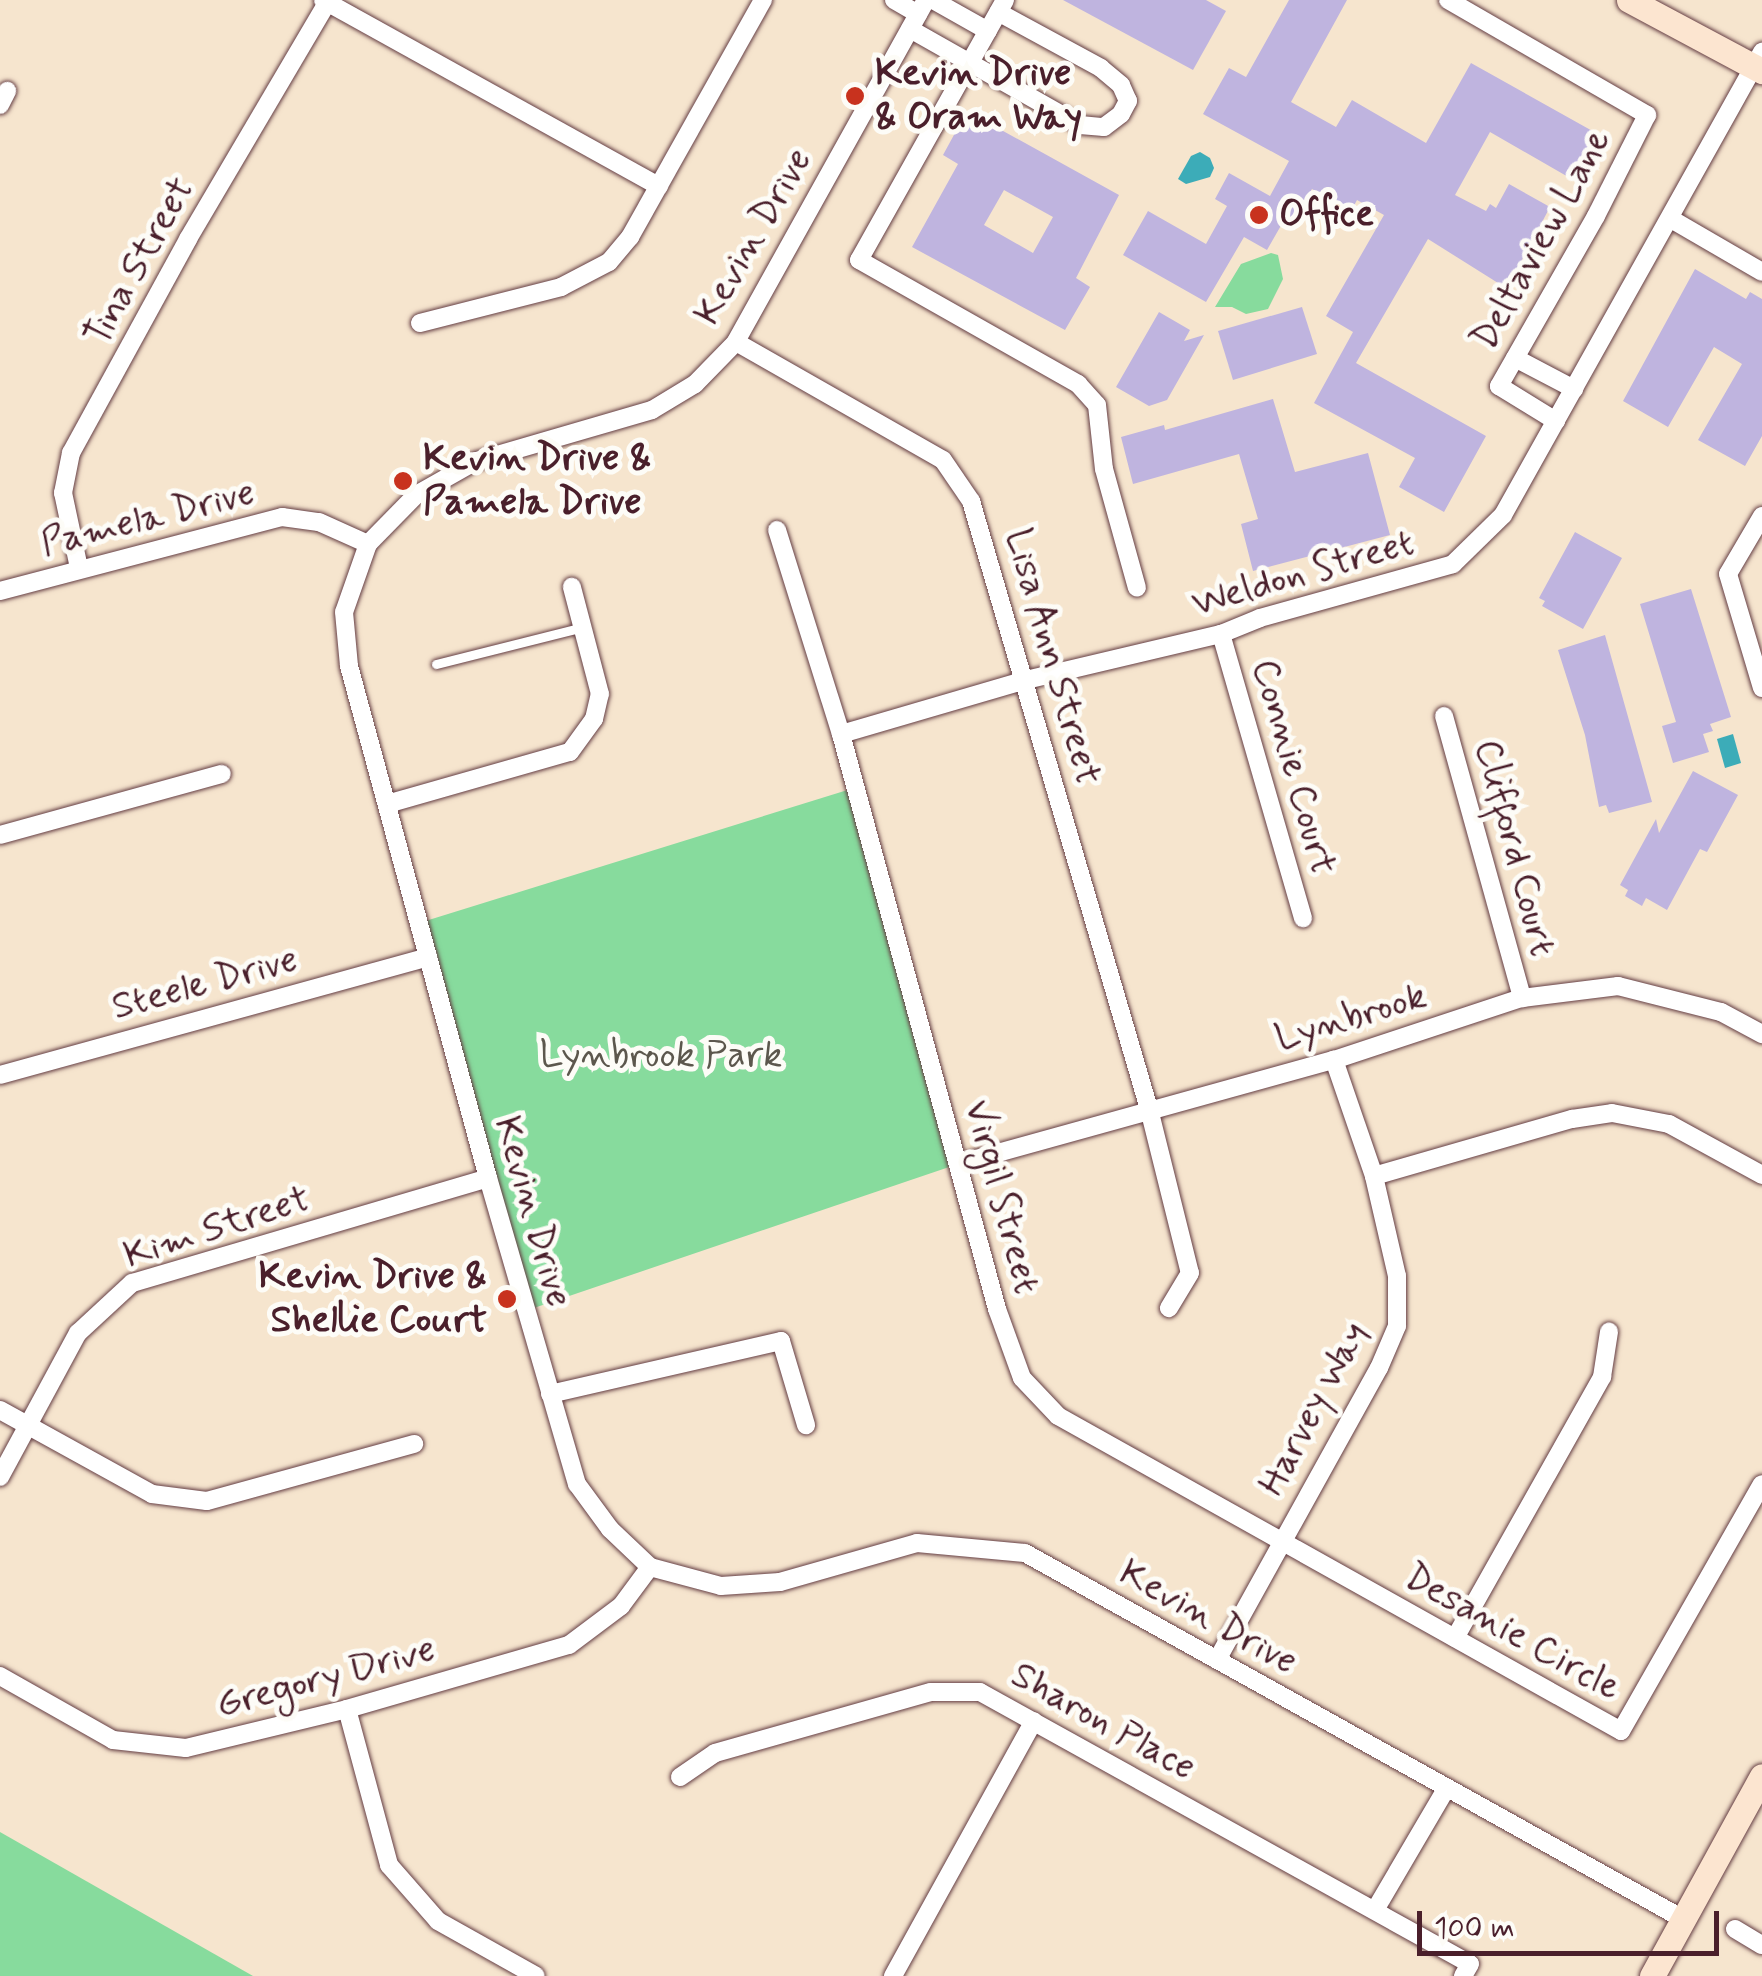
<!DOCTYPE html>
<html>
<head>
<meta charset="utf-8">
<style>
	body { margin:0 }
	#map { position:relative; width:1762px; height:1976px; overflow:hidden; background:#f6e5ce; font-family:Mynerve,sans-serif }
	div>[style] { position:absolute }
	.green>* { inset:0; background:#87db9d }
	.water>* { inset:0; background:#3cacb8 }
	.building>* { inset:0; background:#bfb4df }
	.roads { filter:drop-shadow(0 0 2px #643d43) drop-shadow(0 0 2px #643d43) }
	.lane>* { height:9px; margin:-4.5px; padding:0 4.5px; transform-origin:4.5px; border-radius:4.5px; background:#fff }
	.street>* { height:18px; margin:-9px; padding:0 9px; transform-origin:9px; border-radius:9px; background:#fff }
	.secondary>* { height:25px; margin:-12.5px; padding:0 12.5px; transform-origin:12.5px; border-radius:12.5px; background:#fce5d0 }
	.dots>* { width:28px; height:28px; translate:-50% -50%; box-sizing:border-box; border:5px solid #fdfcf7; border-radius:50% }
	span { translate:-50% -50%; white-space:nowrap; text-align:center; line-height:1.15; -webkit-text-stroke:10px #fdfcf7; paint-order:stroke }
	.poi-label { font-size:38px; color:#4a1f2b; font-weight:700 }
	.left { translate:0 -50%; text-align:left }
	.right { translate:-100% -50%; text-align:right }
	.street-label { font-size:38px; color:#4a1f2b }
	.park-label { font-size:38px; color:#5c574d }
	.scale { position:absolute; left:1417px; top:1911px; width:302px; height:45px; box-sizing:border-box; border:5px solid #4a1f2b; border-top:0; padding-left:12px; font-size:30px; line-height:35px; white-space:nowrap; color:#4a1f2b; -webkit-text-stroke:8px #fdfcf7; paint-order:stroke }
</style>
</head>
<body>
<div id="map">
	<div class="green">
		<div style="clip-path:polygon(1271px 253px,1278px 255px,1283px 279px,1268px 309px,1246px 314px,1232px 307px,1215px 307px,1241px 264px)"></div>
		<div style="clip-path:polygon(854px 788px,958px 1164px,525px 1311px,419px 923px)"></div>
		<div style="clip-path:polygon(0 1832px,253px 1976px,0 1976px)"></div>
	</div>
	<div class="water">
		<div style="clip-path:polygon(1200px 152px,1210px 158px,1214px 168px,1210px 177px,1186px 184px,1178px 179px,1191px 156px)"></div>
		<div style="clip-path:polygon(1733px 734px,1741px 763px,1725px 768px,1717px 739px)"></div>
	</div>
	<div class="building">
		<div style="clip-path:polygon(1063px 0,1206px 0,1226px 11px,1193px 70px)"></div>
		<div style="clip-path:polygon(1289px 0,1347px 0,1291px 102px,1336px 127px,1352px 100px,1426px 143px,1471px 63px,1596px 133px,1570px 178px,1490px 132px,1455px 195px,1486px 211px,1490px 204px,1496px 208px,1509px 184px,1550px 207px,1522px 260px,1506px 288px,1428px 239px,1356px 363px,1486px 436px,1444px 512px,1399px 487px,1415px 458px,1314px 403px,1353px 332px,1326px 316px,1384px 215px,1357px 200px,1351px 211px,1312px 189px,1291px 226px,1283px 222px,1267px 250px,1244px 237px,1206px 302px,1123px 255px,1148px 211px,1206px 244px,1227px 206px,1215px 199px,1229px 173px,1270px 196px,1289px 161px,1203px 114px,1229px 68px,1246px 77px)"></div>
		<div style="clip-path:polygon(evenodd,967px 111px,1119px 195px,1076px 278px,1090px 287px,1065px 330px,912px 247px,958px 164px,943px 155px,967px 111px,1004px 190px,1053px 217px,1033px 253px,984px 225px,1004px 190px)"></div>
		<div style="clip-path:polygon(1695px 269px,1746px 299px,1750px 292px,1762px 299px,1762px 436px,1745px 466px,1698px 440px,1742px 364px,1714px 347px,1668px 427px,1623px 401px)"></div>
		<div style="clip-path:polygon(1302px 307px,1317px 354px,1233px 380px,1218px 331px)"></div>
		<div style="clip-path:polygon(1159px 312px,1190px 330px,1184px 341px,1204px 335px,1167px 400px,1149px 406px,1116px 387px)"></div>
		<div style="clip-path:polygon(1273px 399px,1295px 472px,1368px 453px,1390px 535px,1253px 571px,1241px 524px,1258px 519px,1239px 454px,1133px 484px,1121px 437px,1164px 425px,1165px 430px)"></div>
		<div style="clip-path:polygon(1575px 532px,1622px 558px,1583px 629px,1542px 606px,1545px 601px,1539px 598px)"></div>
		<div style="clip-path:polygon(1691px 589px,1731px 717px,1710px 724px,1713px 731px,1703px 734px,1709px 752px,1673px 763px,1662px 726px,1676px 722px,1640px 604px)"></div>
		<div style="clip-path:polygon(1605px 635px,1652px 802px,1609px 813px,1606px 805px,1599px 807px,1585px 735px,1558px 650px)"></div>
		<div style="clip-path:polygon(1693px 771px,1738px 795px,1707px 852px,1700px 849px,1667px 910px,1646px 898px,1642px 906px,1625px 896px,1628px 890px,1620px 885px,1656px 819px,1659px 833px)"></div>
	</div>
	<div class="roads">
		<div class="lane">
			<div style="left:436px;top:664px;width:152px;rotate:-14.1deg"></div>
		</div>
		<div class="street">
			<div style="left:323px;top:0;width:384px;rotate:29deg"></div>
			<div style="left:894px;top:0;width:28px;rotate:30deg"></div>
			<div style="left:926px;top:0;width:391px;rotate:119.1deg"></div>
			<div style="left:736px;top:342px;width:59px;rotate:134.3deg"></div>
			<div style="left:695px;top:384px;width:50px;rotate:148.8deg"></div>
			<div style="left:652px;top:410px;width:183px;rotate:163.8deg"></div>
			<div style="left:476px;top:461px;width:69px;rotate:150.5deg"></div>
			<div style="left:416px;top:495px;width:69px;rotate:134.4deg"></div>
			<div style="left:368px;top:544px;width:72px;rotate:109.4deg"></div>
			<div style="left:344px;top:612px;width:54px;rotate:84.7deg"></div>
			<div style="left:349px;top:666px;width:531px;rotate:74.81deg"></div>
			<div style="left:488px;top:1178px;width:319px;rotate:73.8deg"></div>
			<div style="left:577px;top:1484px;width:56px;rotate:53.7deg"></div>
			<div style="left:610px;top:1529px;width:55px;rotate:43.5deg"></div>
			<div style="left:650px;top:1567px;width:73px;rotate:15deg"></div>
			<div style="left:721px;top:1586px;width:59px;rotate:-3.9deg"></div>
			<div style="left:780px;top:1582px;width:142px;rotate:-15.9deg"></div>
			<div style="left:917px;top:1543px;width:108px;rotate:5.3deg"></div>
			<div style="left:1025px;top:1553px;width:753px;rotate:29.08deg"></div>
			<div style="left:933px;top:0;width:63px;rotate:29.4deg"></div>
			<div style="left:1005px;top:0;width:298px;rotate:119.3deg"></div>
			<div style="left:859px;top:260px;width:252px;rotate:29.5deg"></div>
			<div style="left:1078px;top:384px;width:28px;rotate:48deg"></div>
			<div style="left:1097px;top:405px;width:64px;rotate:83.8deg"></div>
			<div style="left:1104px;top:469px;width:123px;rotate:74.5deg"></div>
			<div style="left:1448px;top:0;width:230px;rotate:30deg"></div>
			<div style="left:1647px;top:115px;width:113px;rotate:116.8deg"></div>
			<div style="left:1596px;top:216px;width:196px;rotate:119.7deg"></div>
			<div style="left:1499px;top:386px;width:67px;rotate:31.6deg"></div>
			<div style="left:910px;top:29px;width:195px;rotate:29.5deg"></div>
			<div style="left:1080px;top:125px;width:24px;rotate:5deg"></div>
			<div style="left:1104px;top:127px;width:21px;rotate:-37deg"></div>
			<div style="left:1121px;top:114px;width:15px;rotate:-62deg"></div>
			<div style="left:1128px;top:101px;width:17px;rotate:-114deg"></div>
			<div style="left:1121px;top:85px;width:26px;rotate:-140deg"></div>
			<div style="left:1101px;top:68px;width:117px;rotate:-151.5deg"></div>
			<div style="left:0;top:105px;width:16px;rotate:-63deg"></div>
			<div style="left:1671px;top:219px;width:105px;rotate:30.2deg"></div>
			<div style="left:420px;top:323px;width:146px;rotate:-14.3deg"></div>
			<div style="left:561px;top:287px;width:54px;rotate:-27.5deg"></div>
			<div style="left:609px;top:262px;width:33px;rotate:-50deg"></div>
			<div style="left:630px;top:237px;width:272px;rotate:-60.7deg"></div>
			<div style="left:736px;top:342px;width:238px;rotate:29.7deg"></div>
			<div style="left:943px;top:460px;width:50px;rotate:55.7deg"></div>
			<div style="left:971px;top:501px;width:634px;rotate:73.68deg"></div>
			<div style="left:1149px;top:1109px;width:169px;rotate:76deg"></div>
			<div style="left:1190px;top:1273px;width:41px;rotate:121deg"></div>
			<div style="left:1515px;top:358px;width:67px;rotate:27.7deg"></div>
			<div style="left:1762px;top:516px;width:67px;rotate:120.4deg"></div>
			<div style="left:1728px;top:574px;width:119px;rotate:73.4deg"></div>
			<div style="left:777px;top:530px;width:214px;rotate:72.6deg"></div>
			<div style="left:841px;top:734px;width:596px;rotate:74.82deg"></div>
			<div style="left:997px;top:1309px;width:73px;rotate:70.1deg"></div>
			<div style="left:1022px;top:1378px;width:52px;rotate:46.5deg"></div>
			<div style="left:1058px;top:1416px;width:645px;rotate:29.23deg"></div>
			<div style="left:1621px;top:1731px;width:284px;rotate:-60.3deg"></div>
			<div style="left:79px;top:568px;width:77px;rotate:-102deg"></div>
			<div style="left:63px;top:493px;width:41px;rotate:-78.7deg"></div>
			<div style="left:71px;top:453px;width:244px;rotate:-61.3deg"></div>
			<div style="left:188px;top:239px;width:274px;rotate:-59.5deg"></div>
			<div style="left:0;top:591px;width:292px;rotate:-14.7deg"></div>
			<div style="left:282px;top:517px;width:37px;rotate:8deg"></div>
			<div style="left:319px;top:522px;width:54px;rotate:24.2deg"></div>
			<div style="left:1221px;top:634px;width:296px;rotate:73.9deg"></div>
			<div style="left:1444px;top:716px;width:293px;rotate:74.5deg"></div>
			<div style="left:841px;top:734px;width:193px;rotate:-16.3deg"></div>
			<div style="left:1026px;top:680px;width:200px;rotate:-13.3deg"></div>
			<div style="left:1221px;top:634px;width:42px;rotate:-22.3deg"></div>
			<div style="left:1260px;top:618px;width:200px;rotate:-15.6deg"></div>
			<div style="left:1453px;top:564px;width:70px;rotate:-44.4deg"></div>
			<div style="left:1503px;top:515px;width:531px;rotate:-60.78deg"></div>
			<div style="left:387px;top:804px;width:190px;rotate:-15.9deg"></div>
			<div style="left:570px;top:752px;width:41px;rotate:-54deg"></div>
			<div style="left:594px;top:719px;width:26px;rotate:-77deg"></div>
			<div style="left:600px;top:694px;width:111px;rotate:-104.7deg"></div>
			<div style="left:0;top:835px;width:230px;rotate:-15.4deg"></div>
			<div style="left:0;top:1075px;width:444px;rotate:-15.4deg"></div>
			<div style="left:958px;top:1164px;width:390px;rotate:-15.5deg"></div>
			<div style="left:1334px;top:1060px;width:198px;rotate:-18.3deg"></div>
			<div style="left:1522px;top:998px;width:97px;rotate:-7.1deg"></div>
			<div style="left:1618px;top:986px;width:106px;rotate:14.2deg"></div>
			<div style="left:1721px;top:1012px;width:47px;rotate:28.2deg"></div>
			<div style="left:1374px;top:1176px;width:206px;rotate:-16.1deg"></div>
			<div style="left:1572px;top:1119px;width:40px;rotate:-8.5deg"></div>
			<div style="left:1612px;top:1113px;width:58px;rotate:10.9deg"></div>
			<div style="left:1669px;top:1124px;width:106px;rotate:28.7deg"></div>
			<div style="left:550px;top:1394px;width:237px;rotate:-12.9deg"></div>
			<div style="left:781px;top:1341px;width:88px;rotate:73.4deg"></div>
			<div style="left:0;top:1410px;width:174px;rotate:28.9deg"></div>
			<div style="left:152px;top:1494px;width:55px;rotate:7.3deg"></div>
			<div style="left:207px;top:1501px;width:215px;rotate:-15.4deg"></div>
			<div style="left:0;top:1477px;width:164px;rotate:-61.6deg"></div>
			<div style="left:78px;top:1333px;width:74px;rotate:-42.8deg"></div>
			<div style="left:132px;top:1283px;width:371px;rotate:-16.4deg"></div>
			<div style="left:1455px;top:1638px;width:300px;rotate:-60.6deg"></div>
			<div style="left:1602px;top:1377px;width:46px;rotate:-81.2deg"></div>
			<div style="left:1217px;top:1660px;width:334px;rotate:-61deg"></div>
			<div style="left:1379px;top:1368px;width:46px;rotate:-66.8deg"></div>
			<div style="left:1397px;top:1326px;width:50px;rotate:-90deg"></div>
			<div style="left:1397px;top:1276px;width:103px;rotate:-103deg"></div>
			<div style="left:1374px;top:1176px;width:123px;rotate:-109deg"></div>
			<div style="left:0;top:1676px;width:130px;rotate:29.5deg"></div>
			<div style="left:113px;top:1740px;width:73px;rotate:6.3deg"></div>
			<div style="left:186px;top:1748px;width:166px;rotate:-13.6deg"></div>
			<div style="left:347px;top:1709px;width:231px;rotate:-16.1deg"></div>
			<div style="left:569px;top:1645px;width:65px;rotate:-36.9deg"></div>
			<div style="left:621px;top:1606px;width:49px;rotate:-53.4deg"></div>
			<div style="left:347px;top:1709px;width:162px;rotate:74.9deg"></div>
			<div style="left:389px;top:1865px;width:74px;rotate:48.8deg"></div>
			<div style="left:438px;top:1921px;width:112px;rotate:29.3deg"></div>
			<div style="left:680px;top:1777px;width:42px;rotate:-34.4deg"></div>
			<div style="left:715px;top:1753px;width:224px;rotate:-15.8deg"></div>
			<div style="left:931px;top:1692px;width:49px"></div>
			<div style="left:980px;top:1692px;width:560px;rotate:29.03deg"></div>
			<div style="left:1470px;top:1964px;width:14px;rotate:120deg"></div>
			<div style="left:1375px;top:1910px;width:140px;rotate:-59.6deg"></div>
			<div style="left:1735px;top:1929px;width:31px;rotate:31deg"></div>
			<div style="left:893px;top:1976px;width:291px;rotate:-61.1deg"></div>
		</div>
		<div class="secondary">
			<div style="left:1629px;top:0;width:151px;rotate:28.1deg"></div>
			<div style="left:1652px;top:1976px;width:228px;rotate:-61.2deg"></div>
		</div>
	</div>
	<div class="dots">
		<div style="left:855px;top:96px;background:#c8321e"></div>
		<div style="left:1259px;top:215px;background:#c8321e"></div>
		<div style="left:403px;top:481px;background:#c8321e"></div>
		<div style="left:507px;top:1299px;background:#c8321e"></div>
	</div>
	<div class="poi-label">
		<span class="left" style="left:875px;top:96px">Kevin Drive<br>&amp; Oram Way</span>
		<span class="left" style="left:1279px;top:215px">Office</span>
		<span class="left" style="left:423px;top:481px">Kevin Drive &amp;<br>Pamela Drive</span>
		<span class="right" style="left:487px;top:1299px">Kevin Drive &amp;<br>Shellie Court</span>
	</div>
	<div class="street-label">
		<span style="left:754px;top:237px;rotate:-60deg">Kevin Drive</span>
		<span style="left:1542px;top:240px;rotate:-61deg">Deltaview Lane</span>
		<span style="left:140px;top:262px;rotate:-61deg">Tina Street</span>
		<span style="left:148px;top:519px;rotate:-14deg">Pamela Drive</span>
		<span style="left:1303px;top:574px;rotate:-16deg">Weldon Street</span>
		<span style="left:1052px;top:657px;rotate:74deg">Lisa Ann Street</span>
		<span style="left:1293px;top:767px;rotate:74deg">Connie Court</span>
		<span style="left:1514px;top:848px;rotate:75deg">Clifford Court</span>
		<span style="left:205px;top:984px;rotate:-15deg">Steele Drive</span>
		<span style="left:1351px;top:1018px;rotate:-17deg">Lynbrook</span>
		<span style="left:1001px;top:1197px;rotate:75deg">Virgil Street</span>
		<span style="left:532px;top:1212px;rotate:74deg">Kevin Drive</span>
		<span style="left:217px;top:1228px;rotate:-18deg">Kim Street</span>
		<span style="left:1314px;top:1409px;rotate:-62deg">Harvey Way</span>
		<span style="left:1208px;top:1618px;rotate:29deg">Kevin Drive</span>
		<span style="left:1512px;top:1633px;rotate:29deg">Desanie Circle</span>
		<span style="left:326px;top:1678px;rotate:-15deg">Gregory Drive</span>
		<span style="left:1103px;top:1722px;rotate:29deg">Sharon Place</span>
	</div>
	<div class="park-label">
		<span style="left:661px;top:1056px">Lynbrook Park</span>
	</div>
	<div class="scale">100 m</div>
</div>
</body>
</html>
